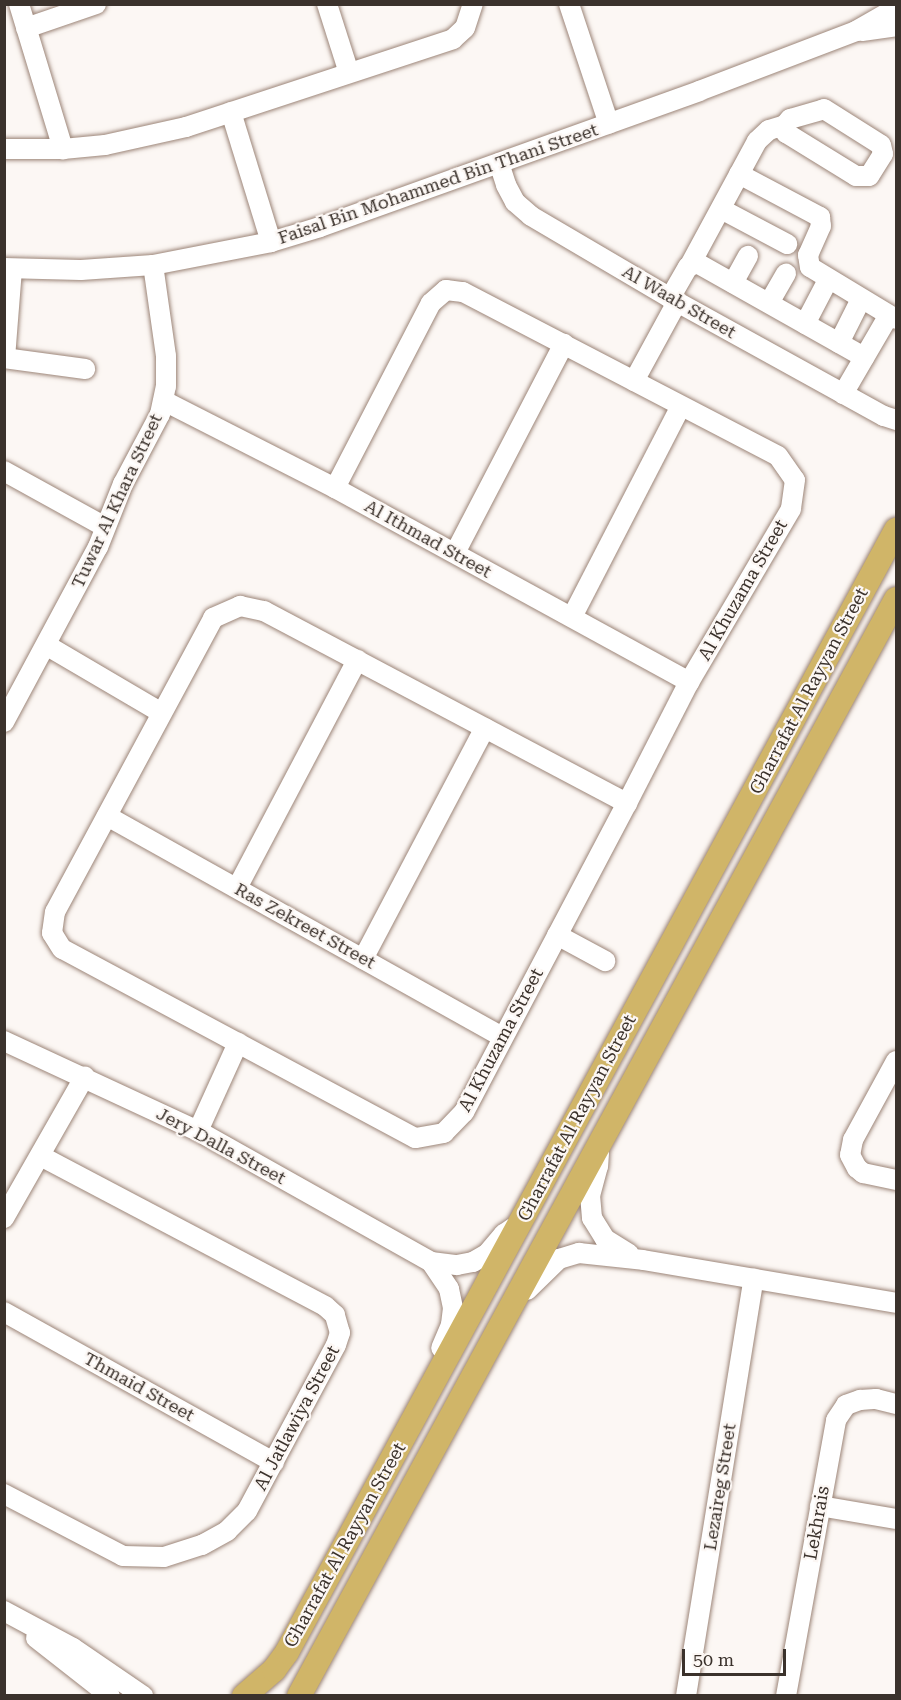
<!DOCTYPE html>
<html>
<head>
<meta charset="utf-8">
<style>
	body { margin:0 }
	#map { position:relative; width:901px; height:1700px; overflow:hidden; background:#fcf7f4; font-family:"Roboto Serif",serif }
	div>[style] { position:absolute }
	.roads { filter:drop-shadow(0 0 2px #9c8578) drop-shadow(0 0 2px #9c8578) }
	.minor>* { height:20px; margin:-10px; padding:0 10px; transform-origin:10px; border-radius:10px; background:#fff }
	.major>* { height:24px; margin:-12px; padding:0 12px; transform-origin:12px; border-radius:12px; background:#d0b568 }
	span { translate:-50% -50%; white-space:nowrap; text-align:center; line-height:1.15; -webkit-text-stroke:4.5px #fcf7f4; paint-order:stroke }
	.street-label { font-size:18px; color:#3b322c }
	.frame { position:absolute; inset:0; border:6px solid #3b322c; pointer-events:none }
	.scale { position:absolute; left:682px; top:1649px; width:104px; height:27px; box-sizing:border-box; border:3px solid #3b322c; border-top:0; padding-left:8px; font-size:18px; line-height:21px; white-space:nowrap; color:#3b322c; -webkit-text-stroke:4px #fcf7f4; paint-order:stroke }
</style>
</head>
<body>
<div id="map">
	<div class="roads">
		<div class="minor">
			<div style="left:19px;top:4px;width:152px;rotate:73.1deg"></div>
			<div style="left:327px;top:4px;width:72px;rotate:72.3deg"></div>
			<div style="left:569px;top:4px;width:126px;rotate:71.6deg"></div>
			<div style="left:26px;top:28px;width:74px;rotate:-18.9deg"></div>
			<div style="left:862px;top:31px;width:34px;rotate:-8deg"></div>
			<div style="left:824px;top:109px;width:67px;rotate:32.3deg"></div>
			<div style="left:881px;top:145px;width:9px;rotate:77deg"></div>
			<div style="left:883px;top:154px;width:26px;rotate:122deg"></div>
			<div style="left:869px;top:176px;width:13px;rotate:180deg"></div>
			<div style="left:856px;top:176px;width:82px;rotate:-148.4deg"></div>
			<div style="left:786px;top:133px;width:8px;rotate:-97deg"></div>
			<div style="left:785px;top:125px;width:8px;rotate:-50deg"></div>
			<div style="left:790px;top:119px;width:35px;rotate:-16deg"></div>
			<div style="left:231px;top:112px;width:136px;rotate:72.9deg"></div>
			<div style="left:4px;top:149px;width:59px"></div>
			<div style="left:63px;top:149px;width:42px;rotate:-5.4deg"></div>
			<div style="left:105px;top:145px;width:83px;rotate:-12.5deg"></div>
			<div style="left:186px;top:127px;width:281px;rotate:-18.2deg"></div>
			<div style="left:453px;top:39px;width:16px;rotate:-43deg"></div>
			<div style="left:465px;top:28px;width:25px;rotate:-72deg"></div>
			<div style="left:499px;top:163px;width:23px;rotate:72deg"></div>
			<div style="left:506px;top:185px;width:19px;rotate:62deg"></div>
			<div style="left:515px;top:202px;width:21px;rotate:41deg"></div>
			<div style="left:531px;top:216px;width:161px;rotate:30.5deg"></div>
			<div style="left:670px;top:298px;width:244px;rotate:28.9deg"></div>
			<div style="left:884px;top:416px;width:13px;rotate:18deg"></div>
			<div style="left:739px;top:174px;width:92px;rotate:28deg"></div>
			<div style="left:820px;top:217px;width:9px;rotate:84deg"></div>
			<div style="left:821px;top:226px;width:32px;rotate:114deg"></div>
			<div style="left:808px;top:255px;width:12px;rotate:81deg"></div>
			<div style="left:810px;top:267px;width:100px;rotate:31.2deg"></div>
			<div style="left:721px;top:209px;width:75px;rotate:27.9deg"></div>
			<div style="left:690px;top:265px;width:141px;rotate:-61.6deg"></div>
			<div style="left:757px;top:141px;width:16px;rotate:-43deg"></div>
			<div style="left:769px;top:130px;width:17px;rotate:-17deg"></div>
			<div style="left:4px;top:268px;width:77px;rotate:1.5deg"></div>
			<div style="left:81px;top:270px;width:72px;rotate:-4deg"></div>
			<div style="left:153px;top:265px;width:120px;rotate:-11deg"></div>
			<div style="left:271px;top:242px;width:51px;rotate:-17deg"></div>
			<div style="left:320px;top:227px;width:403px;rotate:-19.7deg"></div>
			<div style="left:699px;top:91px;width:168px;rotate:-20.9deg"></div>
			<div style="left:856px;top:31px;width:46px;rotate:-29.9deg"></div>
			<div style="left:733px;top:283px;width:31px;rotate:-61deg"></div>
			<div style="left:670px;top:298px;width:36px;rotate:-60deg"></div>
			<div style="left:688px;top:267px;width:10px;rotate:-24deg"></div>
			<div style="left:697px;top:263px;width:192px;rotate:29.4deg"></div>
			<div style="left:769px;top:303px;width:34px;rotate:-60deg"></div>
			<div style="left:805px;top:324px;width:50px;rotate:-62.4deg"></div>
			<div style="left:839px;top:343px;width:49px;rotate:-63.4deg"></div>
			<div style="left:4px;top:358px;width:82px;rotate:7.7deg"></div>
			<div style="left:5px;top:358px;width:89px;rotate:-85.5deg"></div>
			<div style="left:634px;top:381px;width:90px;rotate:-61.4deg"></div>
			<div style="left:843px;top:394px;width:91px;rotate:-59.8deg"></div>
			<div style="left:164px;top:401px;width:192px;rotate:27deg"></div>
			<div style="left:335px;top:488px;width:404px;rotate:28.7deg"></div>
			<div style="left:4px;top:471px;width:115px;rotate:29deg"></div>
			<div style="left:335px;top:488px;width:208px;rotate:-62.6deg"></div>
			<div style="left:431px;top:303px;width:20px;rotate:-41deg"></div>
			<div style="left:446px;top:290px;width:17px;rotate:7deg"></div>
			<div style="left:463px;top:292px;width:355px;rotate:27.5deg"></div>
			<div style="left:778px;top:456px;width:29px;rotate:55deg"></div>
			<div style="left:795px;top:480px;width:29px;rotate:98deg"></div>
			<div style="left:791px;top:509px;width:201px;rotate:120.5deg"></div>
			<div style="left:689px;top:682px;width:136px;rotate:117.1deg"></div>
			<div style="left:627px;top:803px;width:349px;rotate:117.8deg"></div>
			<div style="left:464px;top:1112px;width:29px;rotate:134deg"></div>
			<div style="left:444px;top:1133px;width:29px;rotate:170deg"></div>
			<div style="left:415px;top:1138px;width:400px;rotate:-151.8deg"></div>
			<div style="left:62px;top:949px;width:19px;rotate:-122deg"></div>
			<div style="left:52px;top:933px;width:21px;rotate:-82deg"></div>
			<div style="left:55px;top:912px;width:334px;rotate:-61.7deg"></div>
			<div style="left:213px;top:618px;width:30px;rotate:-24deg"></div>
			<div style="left:240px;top:606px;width:25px;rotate:12deg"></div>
			<div style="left:264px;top:611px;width:411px;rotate:27.9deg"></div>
			<div style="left:455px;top:553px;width:236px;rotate:-62.5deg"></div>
			<div style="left:572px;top:617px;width:237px;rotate:-62.7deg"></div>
			<div style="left:46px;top:645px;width:134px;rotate:30.4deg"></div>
			<div style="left:4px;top:722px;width:199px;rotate:-61.8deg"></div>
			<div style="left:98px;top:547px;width:68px;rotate:-68.4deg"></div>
			<div style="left:123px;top:484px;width:79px;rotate:-62.1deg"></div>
			<div style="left:160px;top:414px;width:29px;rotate:-78deg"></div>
			<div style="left:166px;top:386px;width:30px;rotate:-90deg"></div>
			<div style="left:166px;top:356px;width:92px;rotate:-98.1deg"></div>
			<div style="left:107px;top:816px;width:453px;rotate:29.2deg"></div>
			<div style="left:237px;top:888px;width:258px;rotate:-62.2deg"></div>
			<div style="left:557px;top:935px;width:55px;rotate:28.4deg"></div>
			<div style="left:363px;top:959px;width:261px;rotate:-62.2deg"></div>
			<div style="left:4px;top:1041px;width:214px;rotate:24.9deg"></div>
			<div style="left:198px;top:1131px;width:267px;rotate:29.3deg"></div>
			<div style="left:431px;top:1262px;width:26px;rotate:7deg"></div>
			<div style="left:457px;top:1265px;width:16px;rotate:-11deg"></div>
			<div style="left:473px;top:1262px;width:16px;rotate:-30deg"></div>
			<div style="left:487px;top:1254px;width:26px;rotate:-50deg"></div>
			<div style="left:504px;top:1234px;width:11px;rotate:-34deg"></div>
			<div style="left:896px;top:1061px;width:90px;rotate:118.6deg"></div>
			<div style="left:853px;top:1140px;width:15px;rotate:101deg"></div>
			<div style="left:850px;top:1155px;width:15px;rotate:62deg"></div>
			<div style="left:857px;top:1168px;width:8px;rotate:40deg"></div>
			<div style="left:863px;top:1173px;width:34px;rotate:12deg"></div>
			<div style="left:198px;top:1131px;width:97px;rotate:-65.6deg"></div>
			<div style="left:599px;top:1153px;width:13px;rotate:94deg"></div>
			<div style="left:598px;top:1166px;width:30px;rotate:105deg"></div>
			<div style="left:590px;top:1195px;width:23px;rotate:85deg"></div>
			<div style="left:592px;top:1218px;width:25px;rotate:58deg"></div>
			<div style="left:605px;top:1239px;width:28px;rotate:32deg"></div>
			<div style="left:4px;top:1218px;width:163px;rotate:-60.3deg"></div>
			<div style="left:431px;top:1262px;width:32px;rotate:56deg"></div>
			<div style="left:449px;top:1289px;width:19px;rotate:78deg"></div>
			<div style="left:453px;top:1308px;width:17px;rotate:97deg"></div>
			<div style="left:451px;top:1325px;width:25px;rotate:113deg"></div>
			<div style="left:527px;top:1290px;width:45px;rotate:-44.1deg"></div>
			<div style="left:559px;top:1259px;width:21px;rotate:-17deg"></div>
			<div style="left:579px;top:1253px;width:64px;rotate:6.2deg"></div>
			<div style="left:643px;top:1260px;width:257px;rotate:9.6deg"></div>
			<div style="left:4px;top:1312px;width:309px;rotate:29.1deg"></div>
			<div style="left:4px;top:1494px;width:134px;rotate:27.5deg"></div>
			<div style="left:123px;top:1556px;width:41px;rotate:1.4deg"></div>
			<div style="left:164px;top:1557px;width:40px;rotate:-18deg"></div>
			<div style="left:202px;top:1545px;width:29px;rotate:-29deg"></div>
			<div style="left:227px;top:1531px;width:28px;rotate:-45deg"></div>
			<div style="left:247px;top:1511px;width:188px;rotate:-61.8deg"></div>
			<div style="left:336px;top:1345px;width:13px;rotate:-72deg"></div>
			<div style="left:340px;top:1333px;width:19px;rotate:-106deg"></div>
			<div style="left:335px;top:1315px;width:13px;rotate:-138deg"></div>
			<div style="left:325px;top:1306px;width:322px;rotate:-152.2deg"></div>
			<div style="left:820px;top:1506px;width:77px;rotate:9.7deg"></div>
			<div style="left:4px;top:1611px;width:78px;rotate:28.2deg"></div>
			<div style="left:73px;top:1648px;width:85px;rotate:34.4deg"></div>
			<div style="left:36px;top:1638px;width:94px;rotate:38.1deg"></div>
			<div style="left:686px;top:1696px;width:423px;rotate:-80.8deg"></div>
			<div style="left:786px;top:1696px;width:280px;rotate:-79.7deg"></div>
			<div style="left:836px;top:1420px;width:18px;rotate:-56deg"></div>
			<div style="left:846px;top:1405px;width:15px;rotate:-20deg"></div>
			<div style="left:860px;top:1400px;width:16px;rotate:-4deg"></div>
			<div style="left:876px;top:1399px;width:21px;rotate:14deg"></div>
		</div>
		<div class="major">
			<div style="left:244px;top:1696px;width:40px;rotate:-41deg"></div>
			<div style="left:274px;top:1670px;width:22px;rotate:-54deg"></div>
			<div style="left:287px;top:1652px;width:1277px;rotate:-61.51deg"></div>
			<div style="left:299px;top:1696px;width:1249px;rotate:-61.44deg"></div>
		</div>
	</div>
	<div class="street-label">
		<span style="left:438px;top:184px;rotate:-19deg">Faisal Bin Mohammed Bin Thani Street</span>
		<span style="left:679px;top:302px;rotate:30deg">Al Waab Street</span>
		<span style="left:117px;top:501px;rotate:-65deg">Tuwar Al Khara Street</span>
		<span style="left:428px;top:539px;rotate:29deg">Al Ithmad Street</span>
		<span style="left:743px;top:590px;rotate:-60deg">Al Khuzama Street</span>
		<span style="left:809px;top:691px;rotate:-62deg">Gharrafat Al Rayyan Street</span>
		<span style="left:305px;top:926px;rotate:29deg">Ras Zekreet Street</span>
		<span style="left:501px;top:1040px;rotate:-62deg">Al Khuzama Street</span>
		<span style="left:577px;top:1118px;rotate:-62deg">Gharrafat Al Rayyan Street</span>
		<span style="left:221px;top:1146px;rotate:28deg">Jery Dalla Street</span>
		<span style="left:139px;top:1387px;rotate:29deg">Thmaid Street</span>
		<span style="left:297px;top:1418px;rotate:-62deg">Al Jatlawiya Street</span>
		<span style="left:720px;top:1487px;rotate:-81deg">Lezaireg Street</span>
		<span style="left:817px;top:1523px;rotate:-80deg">Lekhrais</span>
		<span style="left:345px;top:1545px;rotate:-61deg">Gharrafat Al Rayyan Street</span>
	</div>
	<div class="frame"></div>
	<div class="scale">50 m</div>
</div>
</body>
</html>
